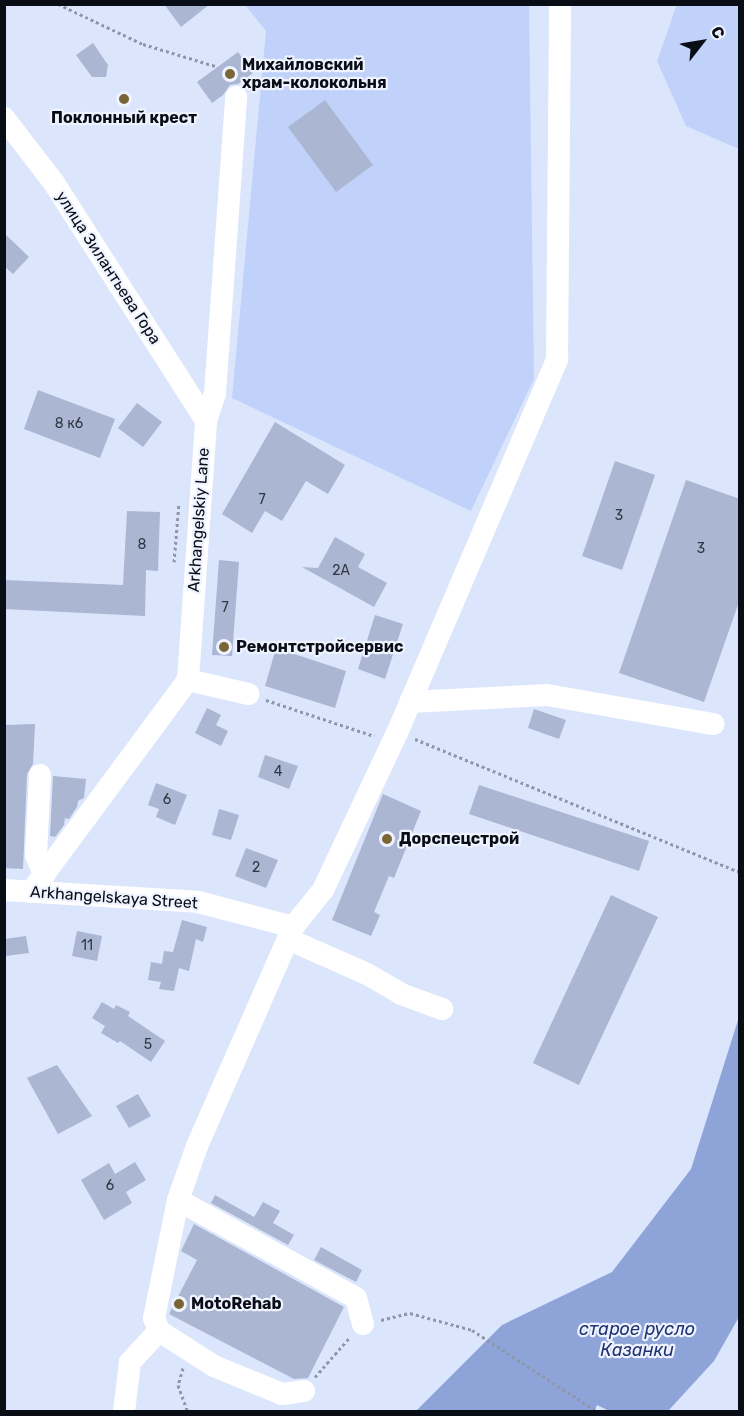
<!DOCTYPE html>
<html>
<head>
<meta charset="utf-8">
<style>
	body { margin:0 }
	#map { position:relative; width:744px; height:1416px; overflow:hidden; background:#dbe6fd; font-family:Rubik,sans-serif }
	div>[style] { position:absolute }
	.green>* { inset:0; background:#c1d2fa }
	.water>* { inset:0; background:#8ea4d9 }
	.building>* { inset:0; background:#aab6d2 }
	.path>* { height:3px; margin-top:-1.5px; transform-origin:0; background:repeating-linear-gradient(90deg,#8e96a8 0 3px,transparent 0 6px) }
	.minor>* { height:22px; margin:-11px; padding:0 11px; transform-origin:11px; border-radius:11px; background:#fff }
	.dots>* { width:16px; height:16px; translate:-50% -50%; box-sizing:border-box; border:3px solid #eef3ff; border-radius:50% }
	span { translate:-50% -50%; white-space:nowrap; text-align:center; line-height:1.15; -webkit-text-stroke:4.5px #eef3ff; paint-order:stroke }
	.number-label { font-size:14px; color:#313745 }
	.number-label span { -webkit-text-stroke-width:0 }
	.poi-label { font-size:16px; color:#090d16; font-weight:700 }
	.left { translate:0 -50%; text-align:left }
	.street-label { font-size:16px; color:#090d16 }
	.water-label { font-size:18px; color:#203473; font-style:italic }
	.frame { position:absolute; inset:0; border:6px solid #090d16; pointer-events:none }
	.north { position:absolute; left:672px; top:12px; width:60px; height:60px; -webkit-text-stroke:4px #eef3ff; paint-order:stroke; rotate:59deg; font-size:16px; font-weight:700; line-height:24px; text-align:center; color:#090d16 }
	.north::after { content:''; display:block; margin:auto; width:21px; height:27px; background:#090d16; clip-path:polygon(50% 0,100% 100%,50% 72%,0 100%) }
</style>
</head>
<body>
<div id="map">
	<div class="green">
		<div style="clip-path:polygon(677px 4px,739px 5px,739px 149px,686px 126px,657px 61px)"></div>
		<div style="clip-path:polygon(245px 5px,529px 5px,534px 379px,471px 511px,232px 398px,266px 31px)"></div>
	</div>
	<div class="water">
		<div style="clip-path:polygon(739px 1017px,739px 1317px,714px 1361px,668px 1411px,609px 1411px,597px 1405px,594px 1412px,416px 1411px,502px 1325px,612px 1272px,691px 1169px)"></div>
	</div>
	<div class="building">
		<div style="clip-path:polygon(164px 4px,210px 4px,181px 27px)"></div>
		<div style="clip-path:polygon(93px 43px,108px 65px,106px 77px,92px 77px,76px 55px)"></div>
		<div style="clip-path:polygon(238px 52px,253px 73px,238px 84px,230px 85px,223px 95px,212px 103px,197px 82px)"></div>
		<div style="clip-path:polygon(325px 100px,373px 165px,336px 192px,288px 127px)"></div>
		<div style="clip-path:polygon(4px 233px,29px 257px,13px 274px,4px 266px)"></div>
		<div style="clip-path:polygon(38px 390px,115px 419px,100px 458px,24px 429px)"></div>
		<div style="clip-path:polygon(137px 403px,162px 422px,143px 447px,118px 428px)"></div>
		<div style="clip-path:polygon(275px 422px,345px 465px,328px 494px,306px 481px,282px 521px,265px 511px,252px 533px,222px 514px)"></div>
		<div style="clip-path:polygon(615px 461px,655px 475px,622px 570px,582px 556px)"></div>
		<div style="clip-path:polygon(686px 480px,740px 499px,740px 599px,704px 702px,619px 673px)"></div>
		<div style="clip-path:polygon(127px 511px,160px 512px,158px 571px,146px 570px,145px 616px,4px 609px,4px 580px,123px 585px)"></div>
		<div style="clip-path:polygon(335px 537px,365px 554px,358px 567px,387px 583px,374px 607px,302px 567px,318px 568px)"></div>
		<div style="clip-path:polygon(219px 560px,239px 562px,232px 656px,212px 655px)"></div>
		<div style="clip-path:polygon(375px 615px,403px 624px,385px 679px,358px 669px)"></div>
		<div style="clip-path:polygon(276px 648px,346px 671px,335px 708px,265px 686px)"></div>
		<div style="clip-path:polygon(207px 708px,221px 715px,216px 725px,228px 731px,221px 746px,195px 733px)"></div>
		<div style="clip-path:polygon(534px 709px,566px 720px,559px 739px,528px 728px)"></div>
		<div style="clip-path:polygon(35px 724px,33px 764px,27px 774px,23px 869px,4px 868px,4px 725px)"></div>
		<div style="clip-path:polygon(265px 755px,298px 766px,289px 789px,258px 777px)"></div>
		<div style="clip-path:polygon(53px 776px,86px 779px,84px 798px,78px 801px,77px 807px,69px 819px,65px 818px,64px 825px,55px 837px,50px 836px)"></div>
		<div style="clip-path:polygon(156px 783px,187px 795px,175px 825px,156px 817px,159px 809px,148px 805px)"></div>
		<div style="clip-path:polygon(479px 785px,649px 841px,639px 871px,469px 814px)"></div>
		<div style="clip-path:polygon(383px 794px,421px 811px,394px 878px,389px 876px,374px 912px,380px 915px,371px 936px,332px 920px)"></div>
		<div style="clip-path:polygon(219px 809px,239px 815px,231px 840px,212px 835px)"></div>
		<div style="clip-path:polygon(246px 848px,278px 860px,266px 888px,235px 876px)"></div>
		<div style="clip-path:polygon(611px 895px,658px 917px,579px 1085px,533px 1063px)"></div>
		<div style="clip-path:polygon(182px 920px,207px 927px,203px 942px,196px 939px,189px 971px,179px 968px,174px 991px,159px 989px,161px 982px,148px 980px,151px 962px,162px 964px,164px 951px,173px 952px)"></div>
		<div style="clip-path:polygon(77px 931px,102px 936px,97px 961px,72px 956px)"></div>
		<div style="clip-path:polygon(26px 936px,29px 953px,6px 956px,4px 939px)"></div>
		<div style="clip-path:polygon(102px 1002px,114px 1009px,116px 1005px,130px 1012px,128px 1016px,165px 1041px,151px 1062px,120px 1041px,118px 1043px,101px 1033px,105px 1026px,92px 1018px)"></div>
		<div style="clip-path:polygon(57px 1065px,92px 1116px,58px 1134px,27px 1078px)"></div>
		<div style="clip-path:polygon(138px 1094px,151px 1116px,129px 1128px,116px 1106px)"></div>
		<div style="clip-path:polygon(135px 1162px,146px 1180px,126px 1192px,132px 1203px,104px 1220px,81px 1180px,109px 1163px,115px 1174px)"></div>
		<div style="clip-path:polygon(215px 1195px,254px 1217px,263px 1202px,280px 1211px,273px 1223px,294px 1235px,288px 1245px,211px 1203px)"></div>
		<div style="clip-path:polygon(194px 1224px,344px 1307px,308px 1378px,294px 1379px,169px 1314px,197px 1260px,181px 1251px)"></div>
		<div style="clip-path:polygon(321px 1247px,362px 1270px,356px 1282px,314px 1260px)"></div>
	</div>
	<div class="path">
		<div style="left:58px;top:4px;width:94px;rotate:25.2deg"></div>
		<div style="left:143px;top:44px;width:78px;rotate:17deg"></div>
		<div style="left:174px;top:562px;width:59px;rotate:-85.2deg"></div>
		<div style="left:266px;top:700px;width:114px;rotate:18.4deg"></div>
		<div style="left:415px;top:739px;width:351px;rotate:22.3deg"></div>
		<div style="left:381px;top:1320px;width:30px;rotate:-14deg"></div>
		<div style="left:410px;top:1313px;width:64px;rotate:15.3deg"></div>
		<div style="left:472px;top:1330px;width:150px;rotate:33.1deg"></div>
		<div style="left:183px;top:1368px;width:18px;rotate:106deg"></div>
		<div style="left:178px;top:1385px;width:29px;rotate:70deg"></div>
		<div style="left:315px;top:1377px;width:53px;rotate:-48.8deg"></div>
	</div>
	<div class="minor">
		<div style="left:4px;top:118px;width:82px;rotate:52.4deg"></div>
		<div style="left:54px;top:183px;width:282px;rotate:57.4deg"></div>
		<div style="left:188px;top:680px;width:62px;rotate:13.1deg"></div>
		<div style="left:410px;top:702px;width:137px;rotate:-2.9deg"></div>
		<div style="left:547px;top:695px;width:169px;rotate:9.9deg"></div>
		<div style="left:40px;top:775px;width:80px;rotate:92.9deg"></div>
		<div style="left:36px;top:855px;width:22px;rotate:68deg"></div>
		<div style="left:4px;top:890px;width:194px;rotate:3.5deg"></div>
		<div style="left:198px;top:902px;width:98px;rotate:14.7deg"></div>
		<div style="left:31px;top:892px;width:264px;rotate:-53.5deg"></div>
		<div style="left:188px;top:680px;width:260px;rotate:-86deg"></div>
		<div style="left:206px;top:421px;width:29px;rotate:-72deg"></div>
		<div style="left:215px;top:393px;width:297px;rotate:-85.9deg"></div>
		<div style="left:288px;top:939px;width:86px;rotate:23.9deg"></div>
		<div style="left:367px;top:974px;width:39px;rotate:30deg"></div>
		<div style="left:401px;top:994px;width:44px;rotate:20.1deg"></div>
		<div style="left:178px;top:1200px;width:203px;rotate:28.8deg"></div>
		<div style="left:356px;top:1298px;width:27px;rotate:75deg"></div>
		<div style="left:304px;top:1391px;width:22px;rotate:172deg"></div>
		<div style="left:282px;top:1394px;width:74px;rotate:-157.6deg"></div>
		<div style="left:214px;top:1366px;width:65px;rotate:-147.5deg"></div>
		<div style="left:159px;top:1331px;width:14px;rotate:-111deg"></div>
		<div style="left:154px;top:1318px;width:120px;rotate:-78.5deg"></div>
		<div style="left:178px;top:1200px;width:57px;rotate:-70.6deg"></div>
		<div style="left:197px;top:1146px;width:239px;rotate:-66.3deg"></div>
		<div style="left:293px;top:927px;width:48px;rotate:-51deg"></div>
		<div style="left:323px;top:890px;width:174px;rotate:-64.8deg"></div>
		<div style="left:397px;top:733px;width:407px;rotate:-66.8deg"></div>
		<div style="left:557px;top:359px;width:355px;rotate:-89.5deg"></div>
		<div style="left:124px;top:1412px;width:50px;rotate:-83.2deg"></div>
		<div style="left:130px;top:1362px;width:42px;rotate:-46.9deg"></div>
	</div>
	<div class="dots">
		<div style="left:230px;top:74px;background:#7a6534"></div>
		<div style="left:124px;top:99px;background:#7a6534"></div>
		<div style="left:224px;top:647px;background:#7a6534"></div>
		<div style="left:387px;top:839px;background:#7a6534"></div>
		<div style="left:179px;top:1304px;background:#7a6534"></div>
	</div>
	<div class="number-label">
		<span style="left:69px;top:424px">8 к6</span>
		<span style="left:262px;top:500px">7</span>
		<span style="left:619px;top:516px">3</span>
		<span style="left:142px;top:545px">8</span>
		<span style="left:701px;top:549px">3</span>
		<span style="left:341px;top:571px">2А</span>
		<span style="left:225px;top:608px">7</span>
		<span style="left:278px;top:772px">4</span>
		<span style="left:167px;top:800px">6</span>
		<span style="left:256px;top:868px">2</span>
		<span style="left:87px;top:946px">11</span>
		<span style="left:148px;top:1045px">5</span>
		<span style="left:110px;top:1186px">6</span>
	</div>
	<div class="poi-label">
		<span class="left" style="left:242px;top:74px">Михайловский<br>храм-колокольня</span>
		<span style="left:124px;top:118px">Поклонный крест</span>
		<span class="left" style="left:236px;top:647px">Ремонтстройсервис</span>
		<span class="left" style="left:399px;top:839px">Дорспецстрой</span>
		<span class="left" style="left:191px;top:1304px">MotoRehab</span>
	</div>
	<div class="street-label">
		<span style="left:108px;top:268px;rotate:57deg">улица Зилантьева Гора</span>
		<span style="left:199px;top:520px;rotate:-86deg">Arkhangelskiy Lane</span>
		<span style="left:114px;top:898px;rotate:4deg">Arkhangelskaya Street</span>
	</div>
	<div class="water-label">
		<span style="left:637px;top:1340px">старое русло<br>Казанки</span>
	</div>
	<div class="frame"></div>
	<div class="north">С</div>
</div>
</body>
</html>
